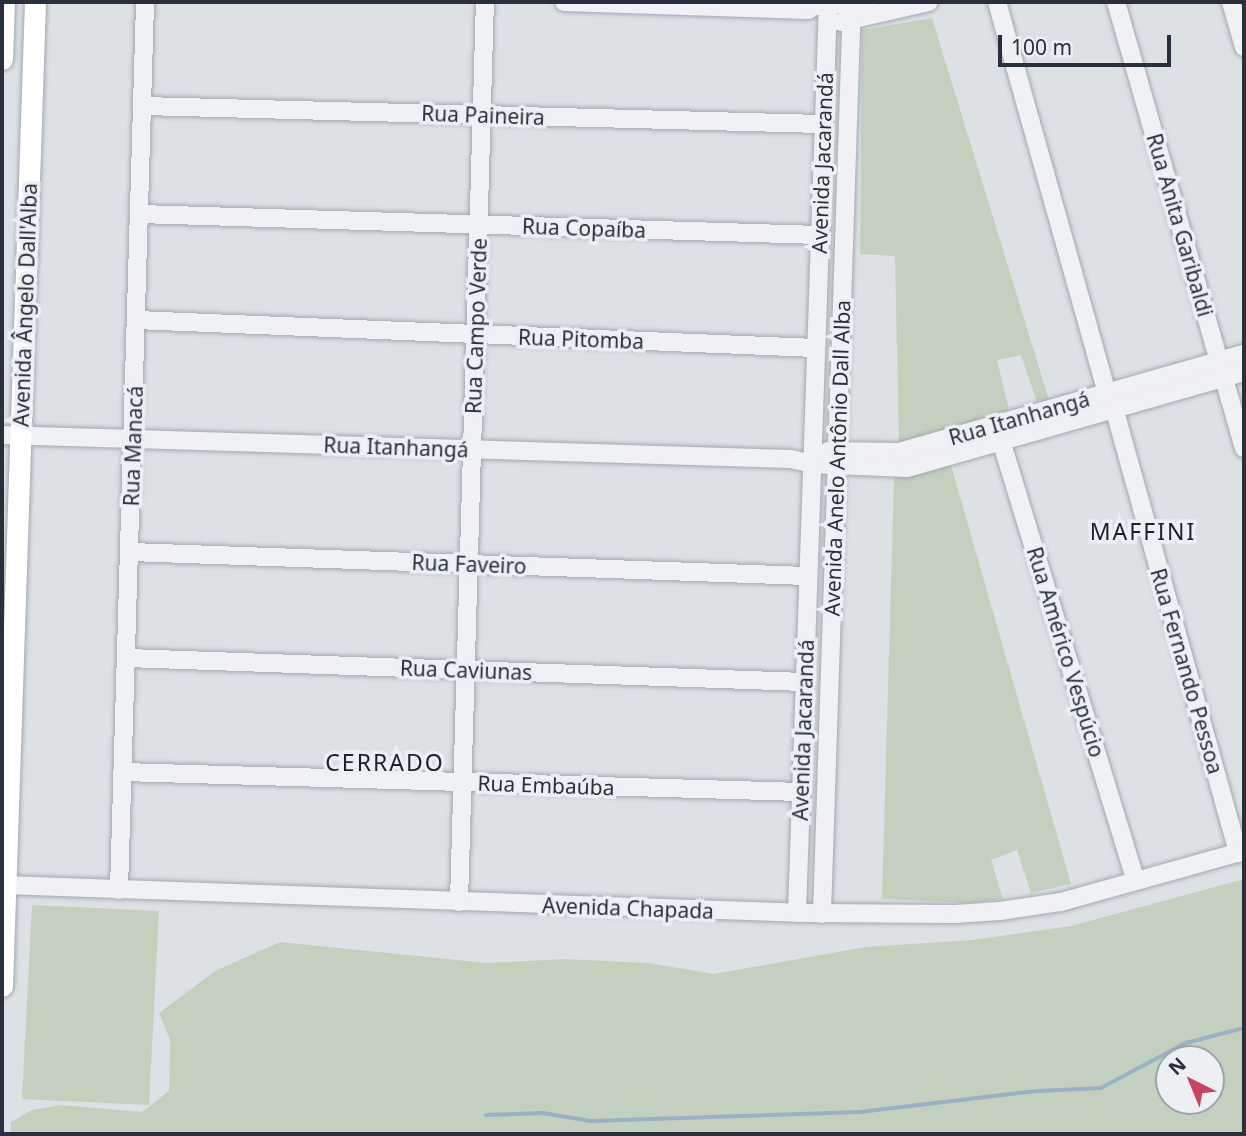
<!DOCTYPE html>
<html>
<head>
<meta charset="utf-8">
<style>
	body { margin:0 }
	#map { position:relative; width:1246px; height:1136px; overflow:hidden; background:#dce1e6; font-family:"Noto Sans",sans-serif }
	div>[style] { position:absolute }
	.green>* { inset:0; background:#c4d0be }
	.stream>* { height:3.5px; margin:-1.75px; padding:0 1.75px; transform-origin:1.75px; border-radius:1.75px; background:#98b1c6 }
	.roads { filter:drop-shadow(0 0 2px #a2a8b0) drop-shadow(0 0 2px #a2a8b0) }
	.minor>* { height:18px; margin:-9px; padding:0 9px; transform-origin:9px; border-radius:9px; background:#eff1f5 }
	.major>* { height:21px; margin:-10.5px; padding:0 10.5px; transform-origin:10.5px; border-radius:10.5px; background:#fff }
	span { translate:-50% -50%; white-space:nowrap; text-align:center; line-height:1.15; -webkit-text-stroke:7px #ecf0f4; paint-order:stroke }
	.street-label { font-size:21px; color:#27303c }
	.neighbourhood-label { font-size:23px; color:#19212c; letter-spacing:2px }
	.frame { position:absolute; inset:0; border:4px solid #27303c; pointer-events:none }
	.north { position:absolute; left:1155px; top:1045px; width:70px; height:70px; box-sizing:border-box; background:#ecf0f4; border:2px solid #9da3aa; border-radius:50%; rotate:317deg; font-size:19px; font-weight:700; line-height:28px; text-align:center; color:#27303c }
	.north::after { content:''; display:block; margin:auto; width:24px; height:32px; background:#c94362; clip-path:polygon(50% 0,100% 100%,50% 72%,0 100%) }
	.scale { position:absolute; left:998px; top:35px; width:173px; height:32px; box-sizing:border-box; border:4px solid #27303c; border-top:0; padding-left:9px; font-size:21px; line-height:24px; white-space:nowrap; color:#27303c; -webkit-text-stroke:5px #ecf0f4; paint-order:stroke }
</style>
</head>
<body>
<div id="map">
	<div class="green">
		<div style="clip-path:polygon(932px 18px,1049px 400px,1037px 402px,1021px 355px,997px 360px,1009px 410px,899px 444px,895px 256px,860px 254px,862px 30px)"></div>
		<div style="clip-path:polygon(951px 465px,1071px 884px,1031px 893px,1017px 850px,991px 860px,1003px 899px,969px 903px,882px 899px,894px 478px)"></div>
		<div style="clip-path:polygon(evenodd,1244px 879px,1244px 1134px,10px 1134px,11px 1122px,32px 1110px,61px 1105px,142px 1112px,169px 1091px,170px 1040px,159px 1013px,215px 971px,280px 942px,487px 963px,564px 959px,648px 963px,714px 974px,866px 947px,972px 940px,1071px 926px,1244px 879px,1211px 1059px,1211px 1101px,1169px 1101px,1169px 1059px,1211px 1059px)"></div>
		<div style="clip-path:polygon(32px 905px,159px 911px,149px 1105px,22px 1099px)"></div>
	</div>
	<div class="stream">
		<div style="left:486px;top:1115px;width:57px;rotate:-2deg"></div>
		<div style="left:543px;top:1113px;width:50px;rotate:9.3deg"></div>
		<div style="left:592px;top:1121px;width:268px;rotate:-1.9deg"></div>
		<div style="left:860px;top:1112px;width:178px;rotate:-6.8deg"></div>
		<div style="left:1037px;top:1091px;width:64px;rotate:-2.7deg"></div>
		<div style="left:1101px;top:1088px;width:96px;rotate:-27.9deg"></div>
		<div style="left:1186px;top:1043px;width:60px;rotate:-14.5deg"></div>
	</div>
	<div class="roads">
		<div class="minor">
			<div style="left:564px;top:2px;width:244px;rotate:1.9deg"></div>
			<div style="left:808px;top:10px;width:8px;rotate:-30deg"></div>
			<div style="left:815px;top:6px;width:54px;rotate:-4.2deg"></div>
			<div style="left:997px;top:2px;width:406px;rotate:74.3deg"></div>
			<div style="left:1116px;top:2px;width:464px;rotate:74deg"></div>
			<div style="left:1231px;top:2px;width:47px;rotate:73.9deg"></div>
			<div style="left:841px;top:22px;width:90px;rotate:-12.8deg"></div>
			<div style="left:143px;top:106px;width:680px;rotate:1.52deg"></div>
			<div style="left:139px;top:214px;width:681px;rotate:1.77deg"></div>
			<div style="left:136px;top:320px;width:681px;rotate:2.36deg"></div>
			<div style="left:1114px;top:408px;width:462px;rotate:74.4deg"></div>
			<div style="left:996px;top:424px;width:477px;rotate:73deg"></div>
			<div style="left:2px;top:435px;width:789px;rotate:1.74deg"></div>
			<div style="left:791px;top:459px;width:22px;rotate:13deg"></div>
			<div style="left:812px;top:464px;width:95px;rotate:2.4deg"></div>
			<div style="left:907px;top:468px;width:350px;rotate:-15.9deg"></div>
			<div style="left:828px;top:451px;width:71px;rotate:0.8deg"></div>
			<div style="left:899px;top:452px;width:359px;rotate:-15.9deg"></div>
			<div style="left:130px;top:552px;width:678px;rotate:2.03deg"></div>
			<div style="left:127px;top:658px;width:677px;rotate:2.03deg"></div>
			<div style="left:123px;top:772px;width:678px;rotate:1.69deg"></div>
			<div style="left:4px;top:885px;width:803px;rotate:2deg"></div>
			<div style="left:807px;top:913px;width:148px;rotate:0.4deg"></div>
			<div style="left:955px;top:914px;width:45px;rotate:-3.8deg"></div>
			<div style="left:1000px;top:911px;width:62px;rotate:-8.4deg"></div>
			<div style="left:1061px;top:902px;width:190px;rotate:-15.6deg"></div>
			<div style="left:119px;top:890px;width:888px;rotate:-88.32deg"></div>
			<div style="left:459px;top:902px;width:900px;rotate:-88.35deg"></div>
			<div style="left:797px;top:913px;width:912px;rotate:-88.05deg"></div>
			<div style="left:822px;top:914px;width:912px;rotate:-88.12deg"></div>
		</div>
		<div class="major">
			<div style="left:2px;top:59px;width:57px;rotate:-88deg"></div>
			<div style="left:2px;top:986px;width:985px;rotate:-88.08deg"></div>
		</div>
	</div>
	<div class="street-label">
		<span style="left:483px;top:115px;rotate:2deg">Rua Paineira</span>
		<span style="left:822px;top:163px;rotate:-88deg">Avenida Jacarandá</span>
		<span style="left:1180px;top:225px;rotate:74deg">Rua Anita Garibaldi</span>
		<span style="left:584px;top:228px;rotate:2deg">Rua Copaíba</span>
		<span style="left:25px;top:305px;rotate:-88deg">Avenida Ângelo Dall'Alba</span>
		<span style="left:476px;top:326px;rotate:-88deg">Rua Campo Verde</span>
		<span style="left:581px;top:339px;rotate:2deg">Rua Pitomba</span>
		<span style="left:1019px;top:418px;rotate:-16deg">Rua Itanhangá</span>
		<span style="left:133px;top:446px;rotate:-88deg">Rua Manacá</span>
		<span style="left:396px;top:447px;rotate:2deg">Rua Itanhangá</span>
		<span style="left:837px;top:458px;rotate:-88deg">Avenida Anelo Antônio Dall Alba</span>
		<span style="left:469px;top:564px;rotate:2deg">Rua Faveiro</span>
		<span style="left:1066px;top:652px;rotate:73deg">Rua Américo Vespúcio</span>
		<span style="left:466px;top:670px;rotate:2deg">Rua Caviunas</span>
		<span style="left:1187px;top:671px;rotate:74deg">Rua Fernando Pessoa</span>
		<span style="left:803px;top:730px;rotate:-88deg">Avenida Jacarandá</span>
		<span style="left:546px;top:785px;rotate:2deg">Rua Embaúba</span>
		<span style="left:628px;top:908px;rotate:2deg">Avenida Chapada</span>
	</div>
	<div class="neighbourhood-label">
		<span style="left:1143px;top:531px">MAFFINI</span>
		<span style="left:385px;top:762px">CERRADO</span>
	</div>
	<div class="frame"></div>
	<div class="north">N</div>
	<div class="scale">100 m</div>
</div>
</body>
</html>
